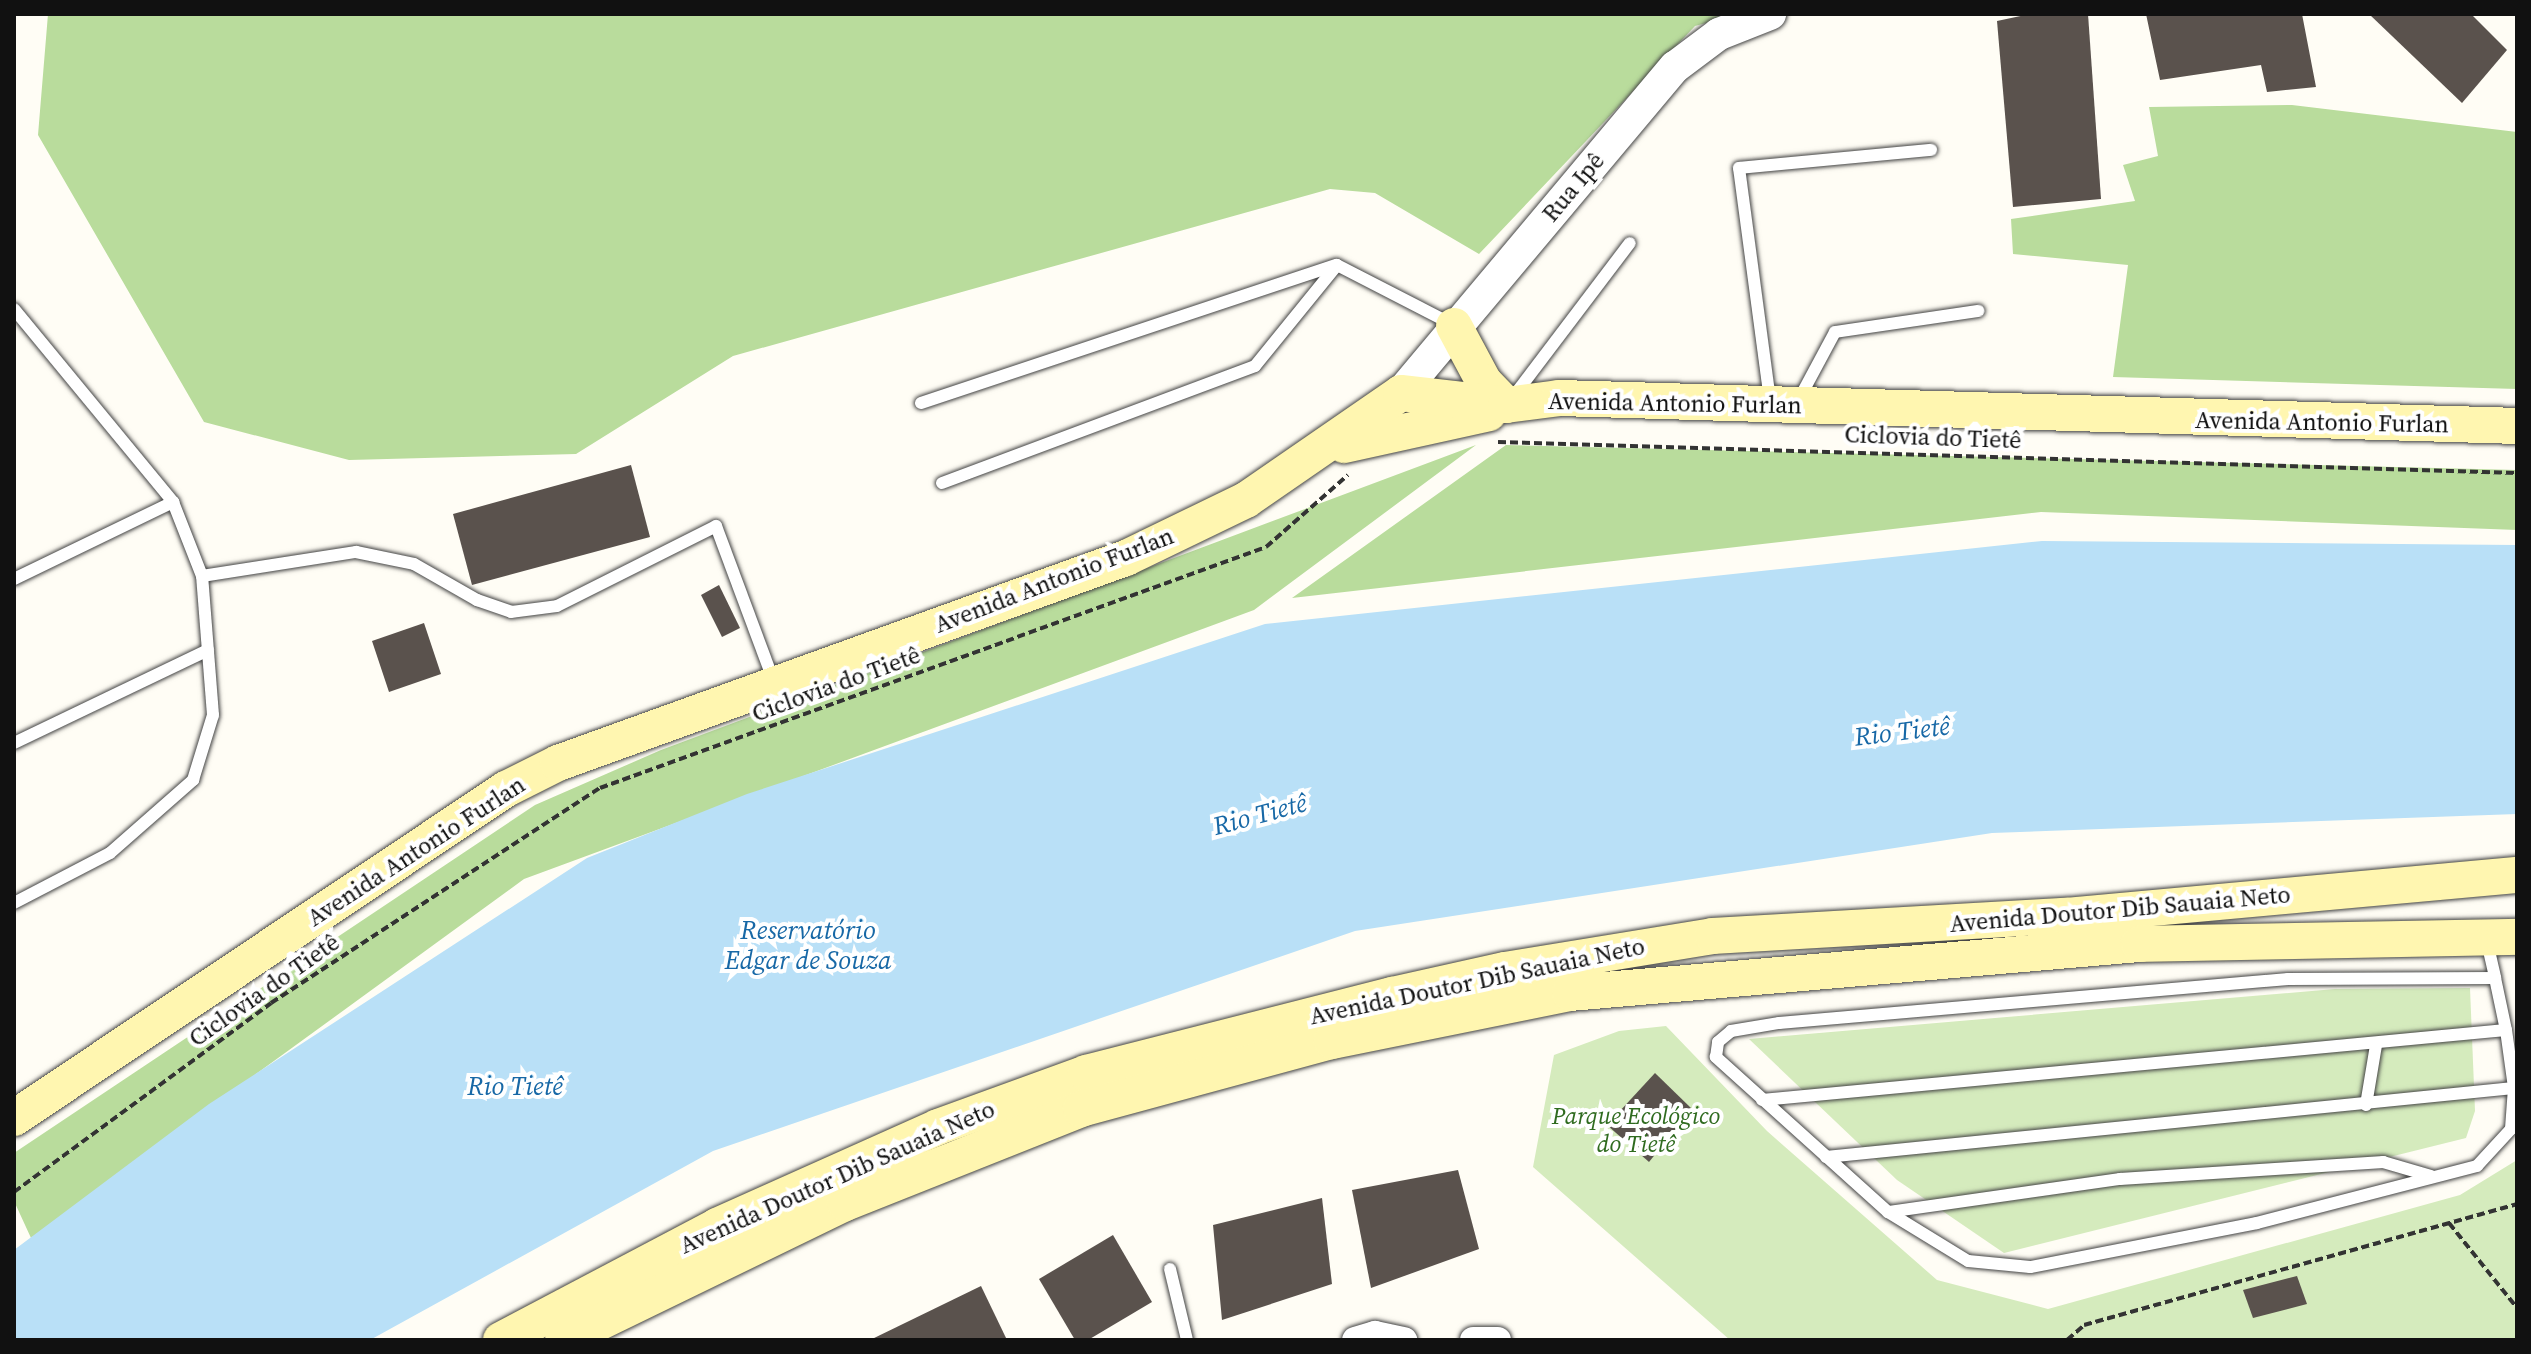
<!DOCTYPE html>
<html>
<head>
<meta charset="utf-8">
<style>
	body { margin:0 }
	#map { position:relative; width:2531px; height:1354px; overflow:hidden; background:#fffdf5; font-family:"Source Serif 4",serif }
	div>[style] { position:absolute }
	.green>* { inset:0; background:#d5ebbd }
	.forest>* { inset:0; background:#b9dc9c }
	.water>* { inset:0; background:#b9e0f7 }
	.building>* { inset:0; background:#5a524d }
	.path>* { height:4px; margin-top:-2px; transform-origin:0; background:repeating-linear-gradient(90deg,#333 0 8px,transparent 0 12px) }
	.roads { filter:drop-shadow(0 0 2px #444) drop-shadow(0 0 2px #444) }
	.service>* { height:12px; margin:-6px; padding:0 6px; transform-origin:6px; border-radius:6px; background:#fff }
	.minor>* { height:26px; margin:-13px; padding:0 13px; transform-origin:13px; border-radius:13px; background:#fff }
	.tertiary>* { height:32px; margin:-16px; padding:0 16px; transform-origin:16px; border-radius:16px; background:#fff }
	.secondary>* { height:36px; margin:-18px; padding:0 18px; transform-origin:18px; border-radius:18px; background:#fff6b0 }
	span { translate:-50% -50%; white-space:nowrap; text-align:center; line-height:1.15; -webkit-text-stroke:8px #fff; paint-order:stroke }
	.street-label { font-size:24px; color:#111 }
	.park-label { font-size:24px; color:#2f6b1f; font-style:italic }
	.water-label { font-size:26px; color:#1768a6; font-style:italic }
	.frame { position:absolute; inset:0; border:16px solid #111; pointer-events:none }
</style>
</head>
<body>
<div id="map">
	<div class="green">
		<div style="clip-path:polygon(2470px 988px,2475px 1111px,2466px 1138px,2004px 1253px,1897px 1180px,1749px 1039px,2335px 989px)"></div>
		<div style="clip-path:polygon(1666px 1026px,1767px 1131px,1937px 1280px,2048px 1309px,2460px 1195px,2517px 1160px,2517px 1340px,1730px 1340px,1533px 1167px,1554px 1055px,1619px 1031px)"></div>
	</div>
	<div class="forest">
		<div style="clip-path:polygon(48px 14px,1740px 14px,1695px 26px,1479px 254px,1375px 193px,1330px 189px,733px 356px,576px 454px,349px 460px,204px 422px,38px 135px)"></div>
		<div style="clip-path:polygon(2292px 105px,2517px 132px,2517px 389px,2113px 377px,2128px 265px,2013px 254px,2011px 219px,2135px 201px,2123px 165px,2158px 156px,2149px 107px)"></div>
		<div style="clip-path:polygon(1476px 445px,1254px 610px,524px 879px,31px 1238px,14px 1201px,14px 1153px,535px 805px,661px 750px)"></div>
		<div style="clip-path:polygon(1506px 445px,2517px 470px,2517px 530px,2041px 512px,1292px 598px)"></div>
	</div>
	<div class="water">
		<div style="clip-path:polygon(2042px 541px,2517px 545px,2517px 814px,1992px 833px,1355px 931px,713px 1151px,370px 1340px,14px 1340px,14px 1250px,209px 1104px,587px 858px,747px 794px,1265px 624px)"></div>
	</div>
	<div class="building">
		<div style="clip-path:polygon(2030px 14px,2088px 14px,2101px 199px,2013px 207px,1997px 21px)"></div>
		<div style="clip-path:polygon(2146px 14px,2302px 14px,2316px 87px,2267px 92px,2261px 65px,2160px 80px)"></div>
		<div style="clip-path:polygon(2369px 14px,2471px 14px,2507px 50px,2462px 103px)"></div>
		<div style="clip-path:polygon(631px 465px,650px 537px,472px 585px,453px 514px)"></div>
		<div style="clip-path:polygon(719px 585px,740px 628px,722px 637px,701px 595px)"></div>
		<div style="clip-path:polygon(424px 623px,441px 674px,389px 692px,372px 641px)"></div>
		<div style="clip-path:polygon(1655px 1073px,1692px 1109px,1649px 1162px,1607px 1125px)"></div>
		<div style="clip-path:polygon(1458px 1170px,1479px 1249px,1371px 1288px,1352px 1190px)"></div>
		<div style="clip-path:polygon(1322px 1198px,1332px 1284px,1222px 1320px,1213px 1225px)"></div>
		<div style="clip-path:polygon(1113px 1235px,1152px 1302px,1088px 1340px,1075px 1340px,1039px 1279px)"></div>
		<div style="clip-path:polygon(2297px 1276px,2307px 1304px,2253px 1318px,2243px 1290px)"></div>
		<div style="clip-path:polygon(981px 1286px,1007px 1340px,870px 1340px)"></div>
	</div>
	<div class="path">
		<div style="left:1498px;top:442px;width:1019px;rotate:1.74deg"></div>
		<div style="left:14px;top:1192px;width:319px;rotate:-36.3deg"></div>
		<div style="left:271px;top:1003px;width:393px;rotate:-33.2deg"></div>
		<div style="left:600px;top:788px;width:708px;rotate:-19.89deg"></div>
		<div style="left:1266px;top:547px;width:109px;rotate:-41.3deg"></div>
		<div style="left:2449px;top:1223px;width:109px;rotate:51.3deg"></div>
		<div style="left:2067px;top:1340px;width:23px;rotate:-41deg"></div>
		<div style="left:2084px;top:1325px;width:450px;rotate:-15.6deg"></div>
	</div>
	<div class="roads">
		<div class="service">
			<div style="left:14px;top:309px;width:250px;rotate:50.5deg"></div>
			<div style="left:173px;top:502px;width:79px;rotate:68.6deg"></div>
			<div style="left:202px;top:576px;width:156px;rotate:-8.9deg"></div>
			<div style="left:356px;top:552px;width:59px;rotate:11.7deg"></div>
			<div style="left:414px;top:564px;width:73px;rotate:29.7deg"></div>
			<div style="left:477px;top:600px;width:36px;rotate:19deg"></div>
			<div style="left:511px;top:612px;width:46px;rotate:-7.4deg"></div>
			<div style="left:557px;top:606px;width:178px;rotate:-26.7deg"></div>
			<div style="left:716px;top:526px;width:166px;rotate:69.6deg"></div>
			<div style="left:1513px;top:397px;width:193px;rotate:-52.8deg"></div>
			<div style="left:1770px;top:400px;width:234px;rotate:-97.6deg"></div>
			<div style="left:1739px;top:168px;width:193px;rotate:-5.4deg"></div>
			<div style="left:1798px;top:401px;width:78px;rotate:-61.8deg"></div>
			<div style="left:1835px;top:332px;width:145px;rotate:-8.4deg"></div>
			<div style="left:921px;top:403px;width:438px;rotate:-18.4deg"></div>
			<div style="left:1337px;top:265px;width:129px;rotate:27.2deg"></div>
			<div style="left:942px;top:483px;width:334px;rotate:-20.5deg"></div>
			<div style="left:1255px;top:366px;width:130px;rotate:-50.9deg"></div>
			<div style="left:14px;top:579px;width:177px;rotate:-25.8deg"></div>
			<div style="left:14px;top:743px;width:215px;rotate:-25.6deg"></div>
			<div style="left:14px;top:903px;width:108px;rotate:-27.5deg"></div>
			<div style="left:110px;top:853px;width:111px;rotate:-41.3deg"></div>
			<div style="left:193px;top:780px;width:68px;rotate:-72.9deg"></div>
			<div style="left:213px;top:715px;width:139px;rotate:-94.5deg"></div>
			<div style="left:2487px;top:942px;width:37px;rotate:77deg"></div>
			<div style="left:2495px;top:978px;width:53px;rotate:78.1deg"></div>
			<div style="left:2506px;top:1030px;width:59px;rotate:82.1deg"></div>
			<div style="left:2514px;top:1088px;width:41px;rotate:94.2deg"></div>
			<div style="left:2511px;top:1129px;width:50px;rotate:132.6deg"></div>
			<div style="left:2477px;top:1166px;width:227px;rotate:165.5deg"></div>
			<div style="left:2257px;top:1223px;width:231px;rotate:169deg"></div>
			<div style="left:2030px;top:1267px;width:62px;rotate:-174.5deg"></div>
			<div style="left:1968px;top:1261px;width:94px;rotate:-148.5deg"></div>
			<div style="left:1888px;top:1212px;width:232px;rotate:-138deg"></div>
			<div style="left:1716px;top:1057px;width:15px;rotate:-82deg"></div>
			<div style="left:1718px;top:1042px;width:17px;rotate:-40deg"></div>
			<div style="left:1731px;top:1031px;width:49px;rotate:-9.5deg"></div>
			<div style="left:1779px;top:1023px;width:511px;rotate:-4.94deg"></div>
			<div style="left:2288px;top:979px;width:207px;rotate:-0.3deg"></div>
			<div style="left:1762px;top:1100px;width:747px;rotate:-5.37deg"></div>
			<div style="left:2366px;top:1105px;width:61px;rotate:-80.5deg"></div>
			<div style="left:1826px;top:1157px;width:691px;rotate:-5.73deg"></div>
			<div style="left:1888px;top:1212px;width:234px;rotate:-8.1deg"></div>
			<div style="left:2120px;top:1179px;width:264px;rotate:-3.7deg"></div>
			<div style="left:2383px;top:1162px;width:50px;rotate:16.3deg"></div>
			<div style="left:1170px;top:1269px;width:73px;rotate:76.5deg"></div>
		</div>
		<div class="minor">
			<div style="left:1355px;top:1340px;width:21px;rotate:-17deg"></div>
			<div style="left:1375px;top:1334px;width:30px;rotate:12deg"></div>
			<div style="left:1473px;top:1340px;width:25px"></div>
		</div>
		<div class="tertiary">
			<div style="left:1401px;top:393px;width:426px;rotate:-50deg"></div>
			<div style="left:1675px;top:67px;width:55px;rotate:-36.9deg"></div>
			<div style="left:1719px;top:34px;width:55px;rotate:-21.4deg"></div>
		</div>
		<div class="secondary">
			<div style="left:1454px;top:326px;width:64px;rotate:61.8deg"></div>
			<div style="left:1484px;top:382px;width:32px;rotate:46deg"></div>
			<div style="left:1344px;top:445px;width:148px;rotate:-12.4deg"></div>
			<div style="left:14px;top:1118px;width:592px;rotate:-33.77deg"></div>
			<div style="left:506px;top:789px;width:58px;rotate:-26.6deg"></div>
			<div style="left:558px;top:763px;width:604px;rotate:-19.85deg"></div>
			<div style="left:1126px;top:558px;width:133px;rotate:-25.8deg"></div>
			<div style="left:1246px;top:500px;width:188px;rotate:-34.6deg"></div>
			<div style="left:1401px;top:393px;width:106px;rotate:6.5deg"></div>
			<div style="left:1506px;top:405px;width:53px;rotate:-7.5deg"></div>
			<div style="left:1559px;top:398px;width:958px;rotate:1.67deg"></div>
			<div style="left:501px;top:1340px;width:244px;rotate:-27.8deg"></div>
			<div style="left:717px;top:1226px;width:242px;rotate:-24.1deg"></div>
			<div style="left:938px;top:1127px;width:158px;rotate:-20deg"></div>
			<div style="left:1086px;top:1073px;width:316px;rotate:-14.3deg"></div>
			<div style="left:1392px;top:995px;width:116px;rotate:-12.5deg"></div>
			<div style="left:1505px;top:970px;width:211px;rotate:-9.3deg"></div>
			<div style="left:1713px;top:936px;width:353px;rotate:-3.3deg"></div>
			<div style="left:2065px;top:916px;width:454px;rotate:-5.2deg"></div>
			<div style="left:563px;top:1340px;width:314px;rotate:-25.9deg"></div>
			<div style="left:845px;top:1203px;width:254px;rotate:-21.7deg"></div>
			<div style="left:1081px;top:1109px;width:260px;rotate:-15.2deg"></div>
			<div style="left:1332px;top:1041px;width:243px;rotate:-11.4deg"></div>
			<div style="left:1570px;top:993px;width:571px;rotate:-4.92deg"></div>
			<div style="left:2139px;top:944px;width:378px;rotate:-1.1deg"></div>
		</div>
	</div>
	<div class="street-label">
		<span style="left:1573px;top:187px;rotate:-50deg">Rua Ipê</span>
		<span style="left:1675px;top:403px;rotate:1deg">Avenida Antonio Furlan</span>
		<span style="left:2322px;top:422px;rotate:1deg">Avenida Antonio Furlan</span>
		<span style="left:1933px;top:437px;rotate:2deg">Ciclovia do Tietê</span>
		<span style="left:1054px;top:580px;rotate:-21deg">Avenida Antonio Furlan</span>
		<span style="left:836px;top:684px;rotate:-20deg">Ciclovia do Tietê</span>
		<span style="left:416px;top:851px;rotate:-33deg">Avenida Antonio Furlan</span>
		<span style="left:2120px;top:909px;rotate:-5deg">Avenida Doutor Dib Sauaia Neto</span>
		<span style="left:1477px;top:981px;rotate:-12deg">Avenida Doutor Dib Sauaia Neto</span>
		<span style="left:264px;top:990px;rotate:-35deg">Ciclovia do Tietê</span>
		<span style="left:837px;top:1177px;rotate:-24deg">Avenida Doutor Dib Sauaia Neto</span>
	</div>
	<div class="park-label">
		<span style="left:1636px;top:1130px">Parque Ecológico<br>do Tietê</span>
	</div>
	<div class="water-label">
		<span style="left:1902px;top:732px;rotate:-7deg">Rio Tietê</span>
		<span style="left:1260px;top:815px;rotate:-15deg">Rio Tietê</span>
		<span style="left:808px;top:946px">Reservatório<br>Edgar de Souza</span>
		<span style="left:515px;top:1087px">Rio Tietê</span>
	</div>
	<div class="frame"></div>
</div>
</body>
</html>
